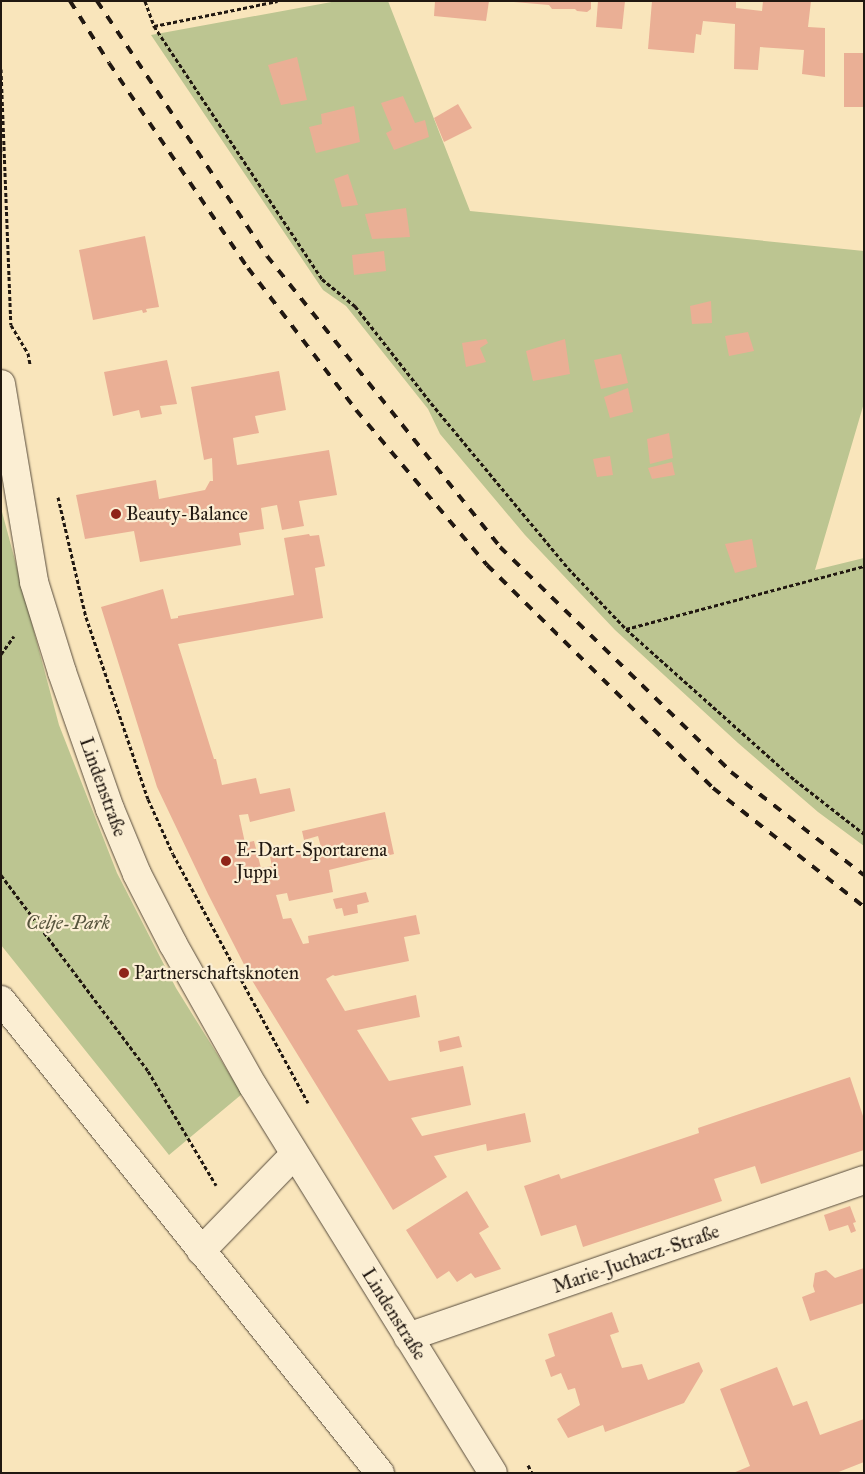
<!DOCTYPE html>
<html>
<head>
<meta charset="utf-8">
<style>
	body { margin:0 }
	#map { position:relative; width:865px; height:1474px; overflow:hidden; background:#f9e5bb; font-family:"IM FELL Great Primer",serif }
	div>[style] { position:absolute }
	.green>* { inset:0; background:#bcc591 }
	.building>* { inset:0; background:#eaaf95 }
	.path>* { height:3px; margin-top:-1.5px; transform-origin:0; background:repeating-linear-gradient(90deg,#211811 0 4px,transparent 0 6.5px) }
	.roads { filter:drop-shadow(0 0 1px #574b3c) drop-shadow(0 0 1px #574b3c) }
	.minor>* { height:28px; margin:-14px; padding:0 14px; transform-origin:14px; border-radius:14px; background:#fbeed3 }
	.secondary>* { height:28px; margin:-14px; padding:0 14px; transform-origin:14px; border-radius:14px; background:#fbeed3 }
	.rail>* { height:4px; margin-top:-2px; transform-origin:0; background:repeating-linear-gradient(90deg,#211811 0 9px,transparent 0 18px) }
	.dots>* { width:14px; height:14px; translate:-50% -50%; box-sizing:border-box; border:2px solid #fbeed3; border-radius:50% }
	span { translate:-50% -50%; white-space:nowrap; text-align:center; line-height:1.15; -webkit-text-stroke:4.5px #fbeed3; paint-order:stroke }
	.poi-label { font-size:19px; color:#211811 }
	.left { translate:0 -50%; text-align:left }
	.street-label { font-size:19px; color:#211811 }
	.park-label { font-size:19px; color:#57553e; font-style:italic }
	.frame { position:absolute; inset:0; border:2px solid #211811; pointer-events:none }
</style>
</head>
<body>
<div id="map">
	<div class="green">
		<div style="clip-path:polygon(337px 1px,388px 1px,470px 211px,864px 251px,864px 403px,815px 570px,864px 558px,864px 846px,818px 812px,738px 743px,615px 630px,525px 535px,440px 434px,428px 409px,346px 306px,323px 290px,151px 35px)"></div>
		<div style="clip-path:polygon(1px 508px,59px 725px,117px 873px,176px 988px,242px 1094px,169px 1155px,1px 945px)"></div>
	</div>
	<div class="building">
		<div style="clip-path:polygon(435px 1px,489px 1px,486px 21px,434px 16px)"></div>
		<div style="clip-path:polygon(501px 1px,591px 1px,591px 9px,587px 12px,577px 11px,575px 9px,552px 9px,549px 5px)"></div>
		<div style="clip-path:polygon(598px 1px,625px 1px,622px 29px,596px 27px)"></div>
		<div style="clip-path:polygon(652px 1px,736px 1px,736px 8px,762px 11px,763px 1px,811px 1px,808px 27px,825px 28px,825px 77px,802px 74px,804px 50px,760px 47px,758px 70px,734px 69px,735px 24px,703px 21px,701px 35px,696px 34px,694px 53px,648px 49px)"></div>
		<div style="clip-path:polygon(844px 53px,864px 53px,864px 107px,844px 107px)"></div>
		<div style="clip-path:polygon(297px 57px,307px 100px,281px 105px,268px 65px)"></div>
		<div style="clip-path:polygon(403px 96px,415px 123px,425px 120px,429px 137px,394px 150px,386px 133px,392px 130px,381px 103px)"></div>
		<div style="clip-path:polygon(458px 104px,472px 128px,444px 142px,434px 118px)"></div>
		<div style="clip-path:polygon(354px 106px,360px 142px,316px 153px,309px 127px,322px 124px,321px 114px)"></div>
		<div style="clip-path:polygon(348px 174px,358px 205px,342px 207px,334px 179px)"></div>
		<div style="clip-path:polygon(406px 208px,410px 237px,372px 239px,365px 214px)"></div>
		<div style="clip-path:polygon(145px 236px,159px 307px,146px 309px,147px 312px,143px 313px,142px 310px,93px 320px,79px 250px)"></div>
		<div style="clip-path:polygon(384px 251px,386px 271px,354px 275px,352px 255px)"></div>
		<div style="clip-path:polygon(711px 301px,712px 323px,692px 324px,690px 306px)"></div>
		<div style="clip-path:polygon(748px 332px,754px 351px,729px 356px,725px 336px)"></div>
		<div style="clip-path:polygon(486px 339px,488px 343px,480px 348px,486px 362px,466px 367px,462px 343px)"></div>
		<div style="clip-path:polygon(565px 339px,570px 374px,533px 381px,526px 351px)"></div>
		<div style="clip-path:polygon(621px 354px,628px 383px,601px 389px,594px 360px)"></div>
		<div style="clip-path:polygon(167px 360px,177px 404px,160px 406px,162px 414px,141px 418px,139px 410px,113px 416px,104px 372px)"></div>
		<div style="clip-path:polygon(279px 371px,286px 410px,255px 416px,259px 433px,233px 438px,237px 465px,329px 450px,337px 495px,299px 501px,304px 526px,282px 530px,277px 505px,261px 508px,264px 529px,239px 533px,241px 545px,140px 562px,134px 531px,85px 539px,76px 495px,156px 480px,159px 499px,205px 490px,210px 481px,213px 481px,212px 458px,204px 460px,191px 387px)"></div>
		<div style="clip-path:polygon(628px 388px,633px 412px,610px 418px,604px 397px)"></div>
		<div style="clip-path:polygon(669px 433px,673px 458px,650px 464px,647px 439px)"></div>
		<div style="clip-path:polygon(610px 456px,613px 475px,597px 477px,593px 459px)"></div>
		<div style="clip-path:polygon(672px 462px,675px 475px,652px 479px,648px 468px)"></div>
		<div style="clip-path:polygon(309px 534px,310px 536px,319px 535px,325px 566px,315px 568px,323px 618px,178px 644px,214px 759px,216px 759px,222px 785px,256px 778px,260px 794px,290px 788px,295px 811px,250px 822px,248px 814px,239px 815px,245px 843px,254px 841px,261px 868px,272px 866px,270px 857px,321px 847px,318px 836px,304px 840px,302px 831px,385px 812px,394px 854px,329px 870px,333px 892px,289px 901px,287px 893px,276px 895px,283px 919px,291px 918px,303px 944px,309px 943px,308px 936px,416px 915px,420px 934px,404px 937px,409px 961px,335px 976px,333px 975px,326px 979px,345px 1011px,416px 995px,420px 1017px,357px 1030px,389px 1081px,463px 1066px,471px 1105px,411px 1118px,422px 1136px,525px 1113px,531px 1142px,487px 1151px,486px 1144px,434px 1156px,447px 1177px,393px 1210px,253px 982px,208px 894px,157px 787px,101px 607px,163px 589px,171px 619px,178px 618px,178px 616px,294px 595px,284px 538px)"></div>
		<div style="clip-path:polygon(752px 539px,757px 567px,735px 573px,725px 544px)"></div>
		<div style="clip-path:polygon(366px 892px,369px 902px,357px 905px,358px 913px,344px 916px,342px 908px,336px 909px,333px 899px)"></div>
		<div style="clip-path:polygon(459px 1036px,462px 1047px,440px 1052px,438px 1041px)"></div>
		<div style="clip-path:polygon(850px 1077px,864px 1119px,864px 1150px,761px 1184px,755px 1166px,714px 1179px,722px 1201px,583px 1247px,576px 1225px,541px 1236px,524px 1186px,559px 1174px,561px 1179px,699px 1133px,698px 1128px)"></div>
		<div style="clip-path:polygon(467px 1191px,489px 1227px,479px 1233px,501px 1269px,475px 1278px,471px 1273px,457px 1282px,449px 1271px,437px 1279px,406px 1230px)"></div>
		<div style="clip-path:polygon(850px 1206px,856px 1222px,853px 1223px,856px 1231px,851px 1233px,848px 1225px,829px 1231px,824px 1215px)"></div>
		<div style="clip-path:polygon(864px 1268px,864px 1303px,810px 1321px,802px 1297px,815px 1292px,813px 1286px,815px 1273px,826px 1270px,835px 1278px)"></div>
		<div style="clip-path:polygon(612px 1312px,619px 1332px,610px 1335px,622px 1368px,642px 1364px,648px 1380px,699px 1362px,703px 1371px,684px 1403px,605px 1432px,603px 1425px,568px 1438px,557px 1419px,580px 1405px,575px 1388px,568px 1390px,561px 1373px,551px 1377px,545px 1360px,555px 1356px,548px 1334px)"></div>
		<div style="clip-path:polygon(777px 1367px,793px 1406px,807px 1401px,820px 1435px,864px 1419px,864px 1462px,836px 1473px,733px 1473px,750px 1466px,720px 1389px)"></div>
	</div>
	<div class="path">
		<div style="left:145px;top:1px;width:27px;rotate:70deg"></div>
		<div style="left:154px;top:26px;width:126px;rotate:-11.4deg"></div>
		<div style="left:154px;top:26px;width:304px;rotate:56.4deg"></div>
		<div style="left:322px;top:279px;width:43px;rotate:39.3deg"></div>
		<div style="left:355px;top:306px;width:123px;rotate:51.9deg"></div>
		<div style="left:431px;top:403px;width:214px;rotate:50.3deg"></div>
		<div style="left:568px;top:568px;width:84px;rotate:46.4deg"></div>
		<div style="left:626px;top:629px;width:227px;rotate:41.8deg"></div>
		<div style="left:795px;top:780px;width:88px;rotate:38deg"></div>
		<div style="left:1px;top:69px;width:256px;rotate:87.8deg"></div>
		<div style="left:11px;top:325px;width:33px;rotate:59deg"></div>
		<div style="left:28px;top:353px;width:11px;rotate:80deg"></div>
		<div style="left:58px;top:497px;width:123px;rotate:76.9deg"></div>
		<div style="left:86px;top:617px;width:192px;rotate:71.2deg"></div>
		<div style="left:148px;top:799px;width:60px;rotate:65.6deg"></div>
		<div style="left:173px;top:854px;width:283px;rotate:61.5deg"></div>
		<div style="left:626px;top:629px;width:246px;rotate:-14.8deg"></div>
		<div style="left:1px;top:654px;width:22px;rotate:-54deg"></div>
		<div style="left:1px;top:875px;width:245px;rotate:53.1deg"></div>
		<div style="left:148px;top:1071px;width:133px;rotate:59.2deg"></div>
		<div style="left:528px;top:1465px;width:9px;rotate:63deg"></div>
	</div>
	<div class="roads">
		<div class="minor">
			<div style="left:1px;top:384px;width:201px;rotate:80.5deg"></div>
			<div style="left:34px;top:582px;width:94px;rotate:72.7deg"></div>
			<div style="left:62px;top:672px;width:145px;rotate:70.7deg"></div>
			<div style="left:110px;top:809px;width:70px;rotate:67.4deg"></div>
			<div style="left:137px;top:874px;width:79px;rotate:62.8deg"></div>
			<div style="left:173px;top:944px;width:163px;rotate:60.6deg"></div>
			<div style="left:253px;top:1086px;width:455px;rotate:58.2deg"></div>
			<div style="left:201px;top:1251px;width:134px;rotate:-45.9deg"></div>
			<div style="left:408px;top:1337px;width:482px;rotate:-19deg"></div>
		</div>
		<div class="secondary">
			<div style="left:1px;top:1000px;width:606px;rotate:51.3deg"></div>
		</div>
	</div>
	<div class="rail">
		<div style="left:70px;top:1px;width:73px;rotate:57.8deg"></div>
		<div style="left:109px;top:63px;width:248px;rotate:55.9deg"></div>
		<div style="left:248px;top:268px;width:178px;rotate:52.7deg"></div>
		<div style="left:356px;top:410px;width:203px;rotate:49.8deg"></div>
		<div style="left:487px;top:565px;width:317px;rotate:44.6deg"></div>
		<div style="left:713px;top:788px;width:192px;rotate:38.2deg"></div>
		<div style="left:97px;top:1px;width:306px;rotate:56.3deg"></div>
		<div style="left:267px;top:256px;width:373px;rotate:51.3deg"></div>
		<div style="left:500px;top:547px;width:322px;rotate:44.2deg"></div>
		<div style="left:731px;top:772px;width:168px;rotate:37.8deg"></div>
	</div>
	<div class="dots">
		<div style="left:116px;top:514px;background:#8f2418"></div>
		<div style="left:226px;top:861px;background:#8f2418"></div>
		<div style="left:124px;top:973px;background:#8f2418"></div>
	</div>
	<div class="poi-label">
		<span class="left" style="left:126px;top:514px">Beauty-Balance</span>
		<span class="left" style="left:236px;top:861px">E-Dart-Sportarena<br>Juppi</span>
		<span class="left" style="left:134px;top:973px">Partnerschaftsknoten</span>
	</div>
	<div class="street-label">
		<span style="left:103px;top:787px;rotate:70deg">Lindenstraße</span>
		<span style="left:636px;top:1259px;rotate:-19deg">Marie-Juchacz-Straße</span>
		<span style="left:394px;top:1314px;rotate:58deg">Lindenstraße</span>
	</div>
	<div class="park-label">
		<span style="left:68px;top:923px">Celje-Park</span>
	</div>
	<div class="frame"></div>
</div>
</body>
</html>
